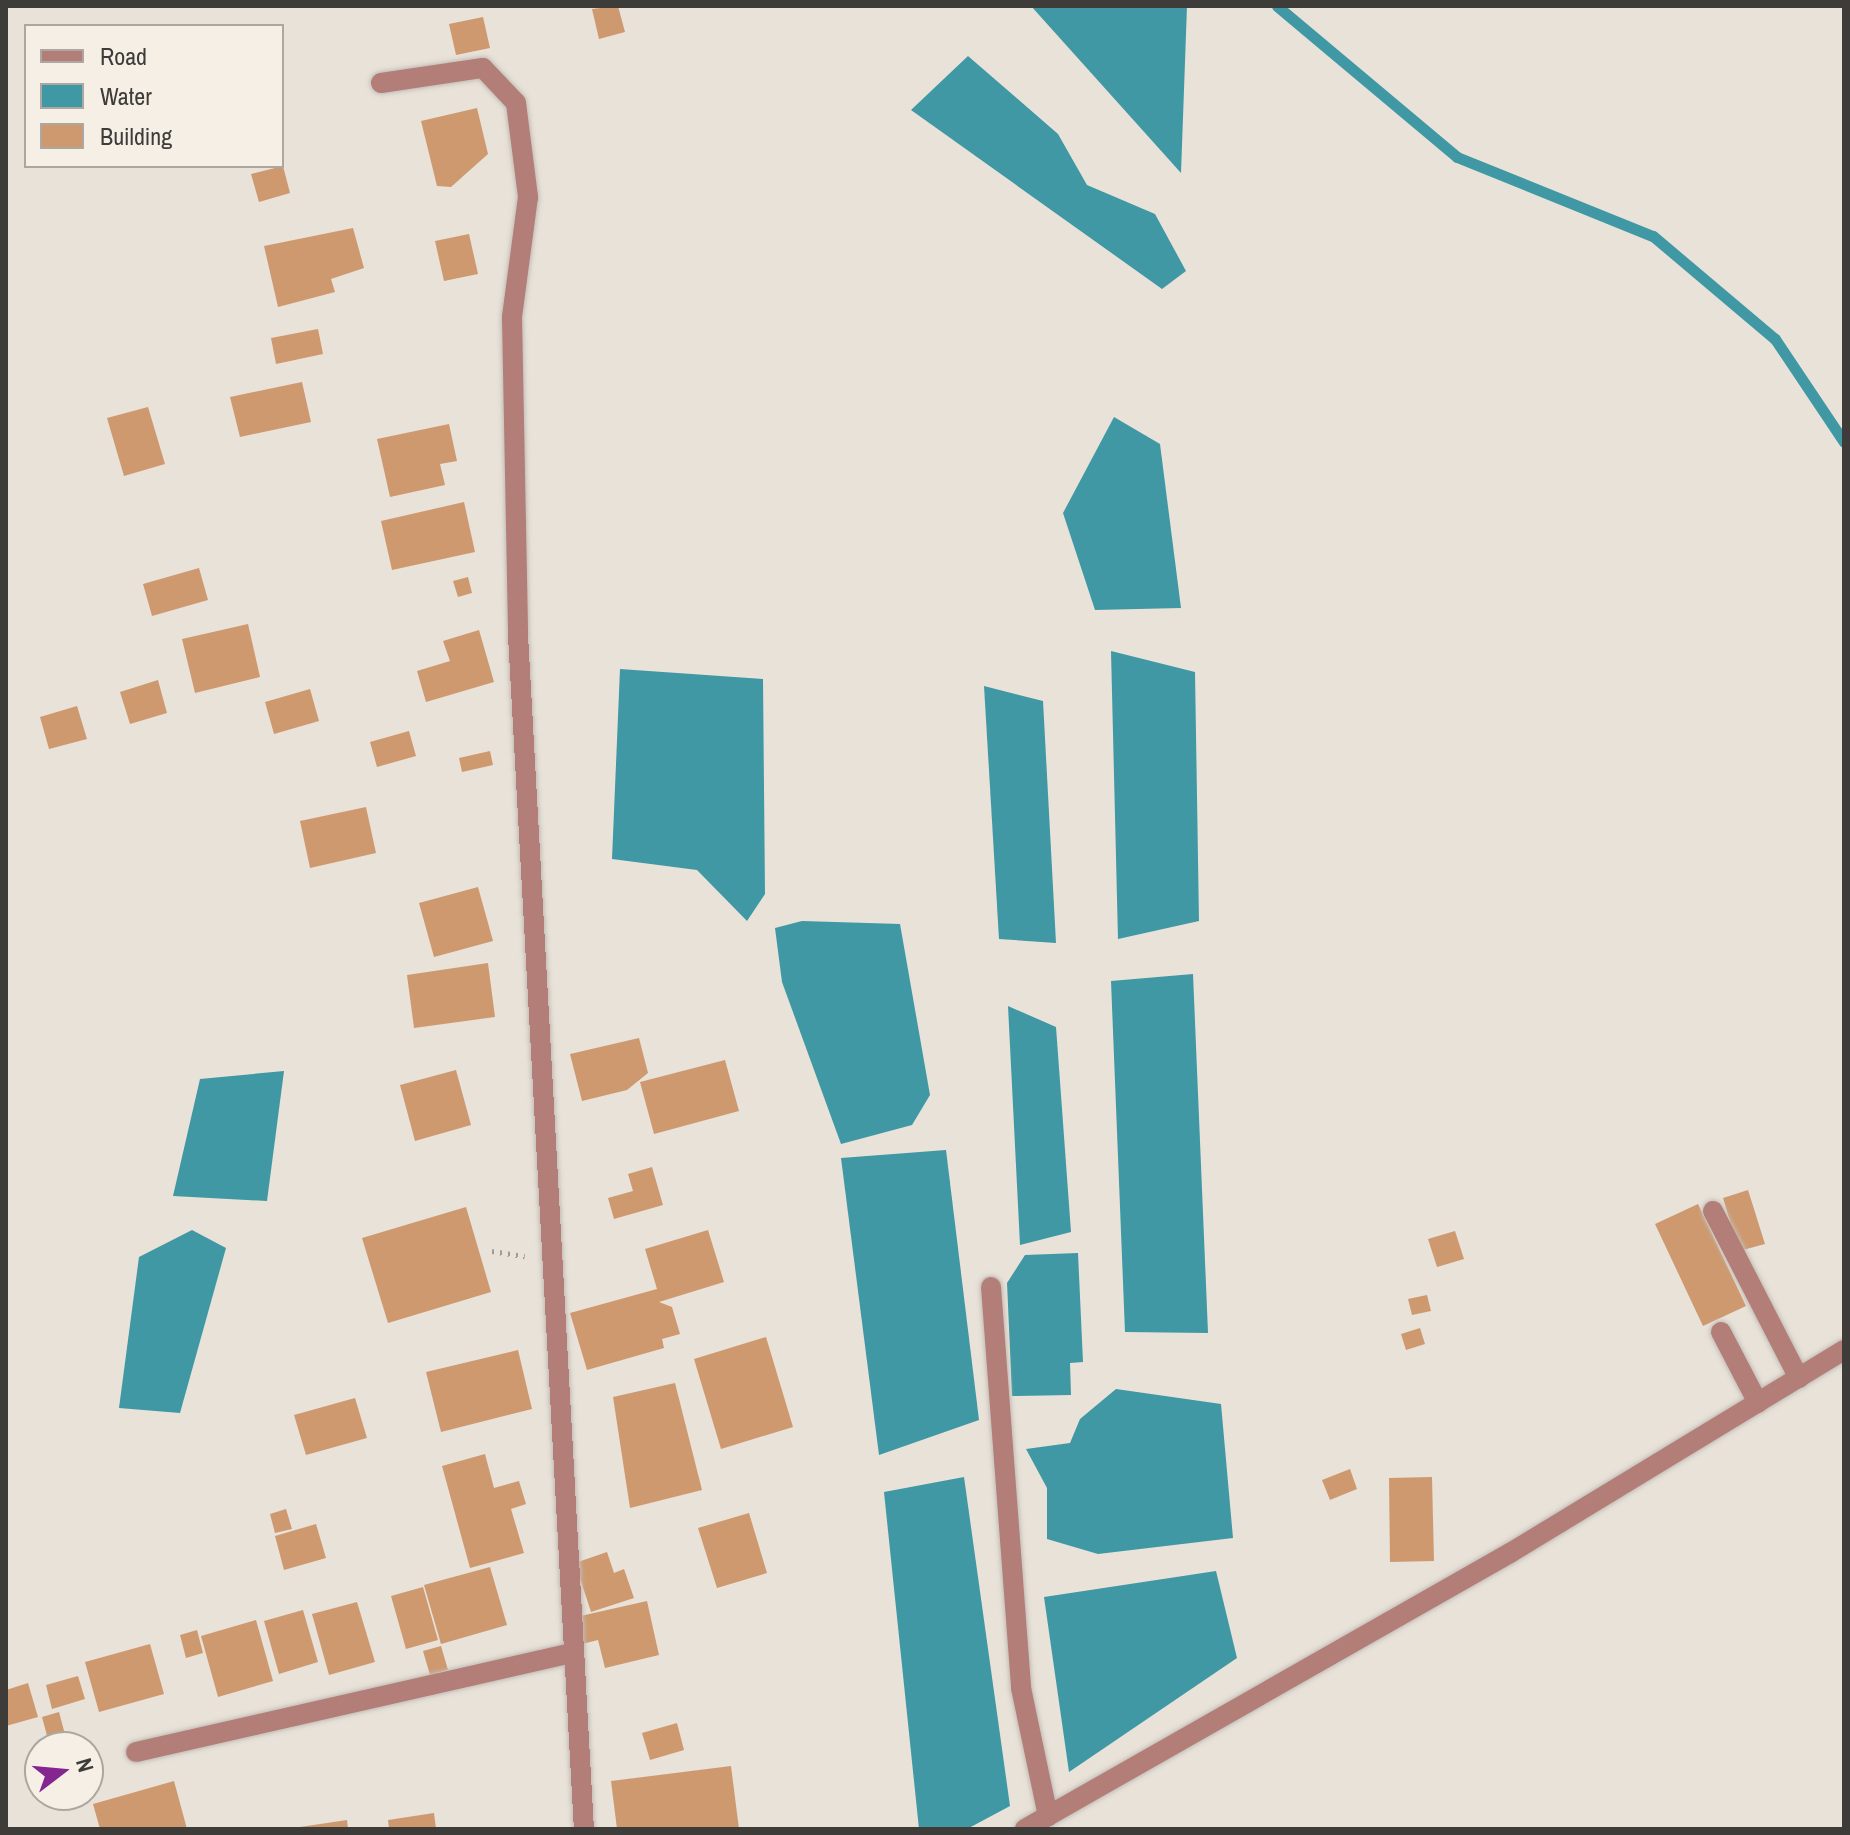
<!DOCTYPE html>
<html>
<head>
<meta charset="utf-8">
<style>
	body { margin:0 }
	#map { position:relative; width:1850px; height:1835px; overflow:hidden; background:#e8e2d9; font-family:"Archivo Narrow",sans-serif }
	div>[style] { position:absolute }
	.water>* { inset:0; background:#3f98a4 }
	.stream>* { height:11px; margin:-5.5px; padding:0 5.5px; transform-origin:5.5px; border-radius:5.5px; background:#3f98a4 }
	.building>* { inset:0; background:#ce996f }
	.path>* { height:5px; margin-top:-2.5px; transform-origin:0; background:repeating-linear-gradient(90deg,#a09b95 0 2px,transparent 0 8px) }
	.roads { filter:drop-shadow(0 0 2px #c3bdb6) drop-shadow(0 0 2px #c3bdb6) }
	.minor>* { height:20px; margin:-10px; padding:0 10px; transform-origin:10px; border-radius:10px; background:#b27e77 }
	span { translate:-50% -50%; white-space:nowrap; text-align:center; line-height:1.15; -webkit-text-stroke:6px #f5efe6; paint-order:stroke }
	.frame { position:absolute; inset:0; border:8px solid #3e3c38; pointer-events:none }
	.legend { position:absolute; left:24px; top:24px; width:260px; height:144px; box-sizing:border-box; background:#f5efe6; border:2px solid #aca7a0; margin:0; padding:10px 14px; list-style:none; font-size:24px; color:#3e3c38 }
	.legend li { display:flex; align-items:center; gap:16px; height:40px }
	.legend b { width:40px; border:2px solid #aca7a0 }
	.north { position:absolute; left:24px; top:1731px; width:80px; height:80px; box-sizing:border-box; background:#f5efe6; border:2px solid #aca7a0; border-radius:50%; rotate:74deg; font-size:22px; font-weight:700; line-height:32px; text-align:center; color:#3e3c38 }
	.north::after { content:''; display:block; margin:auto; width:28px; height:36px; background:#852590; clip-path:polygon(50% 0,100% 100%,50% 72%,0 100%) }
</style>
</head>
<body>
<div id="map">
	<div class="water">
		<div style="clip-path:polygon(1031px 6px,1187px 6px,1181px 173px)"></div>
		<div style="clip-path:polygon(968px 56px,1058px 134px,1087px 185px,1155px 214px,1186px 271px,1162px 289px,911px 110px)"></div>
		<div style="clip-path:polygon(1114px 417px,1160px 444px,1181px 608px,1095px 610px,1063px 513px)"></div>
		<div style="clip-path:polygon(1111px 651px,1195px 672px,1199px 921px,1118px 939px)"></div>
		<div style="clip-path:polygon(620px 669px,763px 679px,765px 894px,747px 921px,697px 870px,612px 859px)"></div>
		<div style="clip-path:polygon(984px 686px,1043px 701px,1056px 943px,999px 939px)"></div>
		<div style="clip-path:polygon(802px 921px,900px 924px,930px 1095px,912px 1125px,841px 1144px,782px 982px,775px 928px)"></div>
		<div style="clip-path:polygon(1193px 974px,1208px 1333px,1125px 1332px,1111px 981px)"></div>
		<div style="clip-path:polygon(1008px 1006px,1056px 1027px,1071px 1232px,1020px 1245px)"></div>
		<div style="clip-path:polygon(284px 1071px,267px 1201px,173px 1196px,200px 1079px)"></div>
		<div style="clip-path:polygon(946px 1150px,979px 1420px,879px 1455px,841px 1158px)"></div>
		<div style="clip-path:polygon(192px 1230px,226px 1248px,180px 1413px,119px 1408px,139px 1257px)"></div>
		<div style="clip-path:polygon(1078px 1253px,1083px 1362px,1070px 1363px,1071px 1395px,1012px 1396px,1007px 1283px,1025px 1255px)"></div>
		<div style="clip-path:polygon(1116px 1389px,1221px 1404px,1233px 1538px,1098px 1554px,1047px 1539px,1047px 1488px,1026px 1449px,1070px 1443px,1080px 1419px)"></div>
		<div style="clip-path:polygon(964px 1477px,1010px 1806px,967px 1829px,919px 1829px,884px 1492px)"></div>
		<div style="clip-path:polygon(1216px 1571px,1237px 1658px,1069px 1772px,1044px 1597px)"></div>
	</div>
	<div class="stream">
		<div style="left:1277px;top:6px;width:235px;rotate:40deg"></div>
		<div style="left:1457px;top:157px;width:211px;rotate:22deg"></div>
		<div style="left:1653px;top:236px;width:160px;rotate:40.2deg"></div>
		<div style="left:1775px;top:339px;width:124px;rotate:56.2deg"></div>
	</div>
	<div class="building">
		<div style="clip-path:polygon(618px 6px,625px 32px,599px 39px,592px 9px)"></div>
		<div style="clip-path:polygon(483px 17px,490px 48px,456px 55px,449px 24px)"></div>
		<div style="clip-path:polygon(477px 108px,488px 154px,451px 187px,437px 186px,421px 121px)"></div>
		<div style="clip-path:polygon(283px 166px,290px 193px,259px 202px,251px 174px)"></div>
		<div style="clip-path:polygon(353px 228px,364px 268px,331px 279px,335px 292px,278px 307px,264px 246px)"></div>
		<div style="clip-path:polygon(469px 234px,478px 274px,444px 281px,435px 241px)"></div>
		<div style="clip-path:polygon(318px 329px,323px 354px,276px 364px,271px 338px)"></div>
		<div style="clip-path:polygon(302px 382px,311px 422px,240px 437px,230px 397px)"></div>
		<div style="clip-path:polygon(148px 407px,165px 464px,124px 476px,107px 418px)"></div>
		<div style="clip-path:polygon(449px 424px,457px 461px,440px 464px,445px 485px,390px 497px,377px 439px)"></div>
		<div style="clip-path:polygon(464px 502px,475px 552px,392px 570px,381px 521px)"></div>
		<div style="clip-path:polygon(199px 568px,208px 600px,152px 616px,143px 584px)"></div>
		<div style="clip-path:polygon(468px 577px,472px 593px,458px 597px,453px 581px)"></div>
		<div style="clip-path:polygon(248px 624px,260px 677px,195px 693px,182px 639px)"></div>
		<div style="clip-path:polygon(479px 630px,494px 682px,426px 702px,417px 671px,450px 661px,443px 641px)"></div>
		<div style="clip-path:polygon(158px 680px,167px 713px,130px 724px,120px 692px)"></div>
		<div style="clip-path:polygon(310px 689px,319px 721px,274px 734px,265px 702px)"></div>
		<div style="clip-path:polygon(77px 706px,87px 739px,49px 749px,40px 717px)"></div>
		<div style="clip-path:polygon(409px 731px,416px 756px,377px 767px,370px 742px)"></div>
		<div style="clip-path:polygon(490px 751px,493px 765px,462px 772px,459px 758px)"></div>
		<div style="clip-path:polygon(366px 807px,376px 853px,310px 868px,300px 821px)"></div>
		<div style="clip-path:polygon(478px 887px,493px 941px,434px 957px,419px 903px)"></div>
		<div style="clip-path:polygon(488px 963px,495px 1017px,414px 1028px,407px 975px)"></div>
		<div style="clip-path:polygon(639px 1038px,648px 1073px,627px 1090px,582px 1101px,570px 1054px)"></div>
		<div style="clip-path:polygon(725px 1060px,739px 1111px,654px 1134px,640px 1082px)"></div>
		<div style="clip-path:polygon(456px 1070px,471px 1125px,415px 1141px,400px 1085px)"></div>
		<div style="clip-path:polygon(652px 1167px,663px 1205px,614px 1219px,608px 1198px,633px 1191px,628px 1174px)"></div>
		<div style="clip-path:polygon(1748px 1190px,1765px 1244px,1739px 1251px,1723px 1198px)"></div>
		<div style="clip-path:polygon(1698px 1204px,1746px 1306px,1703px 1326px,1655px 1224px)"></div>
		<div style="clip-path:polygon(466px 1207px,491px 1292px,388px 1323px,362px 1238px)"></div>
		<div style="clip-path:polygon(708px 1230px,724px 1282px,659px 1302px,672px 1307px,680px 1334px,662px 1339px,664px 1348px,587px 1370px,570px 1313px,657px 1289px,645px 1249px)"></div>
		<div style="clip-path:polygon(1455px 1231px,1464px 1259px,1437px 1267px,1428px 1239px)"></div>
		<div style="clip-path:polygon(1427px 1295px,1431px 1311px,1412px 1315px,1408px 1299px)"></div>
		<div style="clip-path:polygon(1420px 1328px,1425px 1344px,1406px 1350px,1401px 1334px)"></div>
		<div style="clip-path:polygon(766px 1337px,793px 1427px,721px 1449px,694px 1359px)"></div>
		<div style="clip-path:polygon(518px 1350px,532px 1409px,441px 1432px,426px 1372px)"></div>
		<div style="clip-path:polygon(675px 1383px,702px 1490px,630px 1508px,613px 1397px)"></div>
		<div style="clip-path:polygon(355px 1398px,367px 1438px,306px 1455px,294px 1415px)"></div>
		<div style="clip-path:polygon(485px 1454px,494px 1488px,519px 1481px,526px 1504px,511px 1509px,524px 1553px,470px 1568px,442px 1466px)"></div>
		<div style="clip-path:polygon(1350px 1469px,1357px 1489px,1330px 1500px,1322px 1480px)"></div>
		<div style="clip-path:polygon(1432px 1477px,1434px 1561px,1390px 1562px,1389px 1478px)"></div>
		<div style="clip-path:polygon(286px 1509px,292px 1529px,275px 1533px,270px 1514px)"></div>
		<div style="clip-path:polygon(749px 1513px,767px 1573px,717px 1588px,698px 1528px)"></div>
		<div style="clip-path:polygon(316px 1524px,326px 1558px,284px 1570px,275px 1536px)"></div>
		<div style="clip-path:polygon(607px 1552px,614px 1573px,624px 1569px,634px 1598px,591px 1612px,575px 1563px)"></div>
		<div style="clip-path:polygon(490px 1567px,507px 1625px,441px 1644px,424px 1585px)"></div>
		<div style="clip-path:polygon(423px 1587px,438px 1640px,406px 1649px,391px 1596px)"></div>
		<div style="clip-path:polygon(647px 1601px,659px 1655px,605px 1668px,598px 1640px,582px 1644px,576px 1617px)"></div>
		<div style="clip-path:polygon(357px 1602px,375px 1662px,329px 1675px,312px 1614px)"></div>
		<div style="clip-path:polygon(303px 1610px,318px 1662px,279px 1674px,264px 1621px)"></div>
		<div style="clip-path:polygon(256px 1620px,273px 1681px,218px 1697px,201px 1636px)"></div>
		<div style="clip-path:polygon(197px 1630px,203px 1653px,186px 1658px,180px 1635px)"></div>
		<div style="clip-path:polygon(150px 1644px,164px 1694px,99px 1712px,85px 1662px)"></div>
		<div style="clip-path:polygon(441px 1646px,448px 1670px,430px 1675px,423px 1651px)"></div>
		<div style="clip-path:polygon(78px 1676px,85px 1699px,52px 1709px,46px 1685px)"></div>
		<div style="clip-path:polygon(28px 1683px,38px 1717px,6px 1726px,6px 1690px)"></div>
		<div style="clip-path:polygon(59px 1712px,67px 1742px,50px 1747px,42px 1717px)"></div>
		<div style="clip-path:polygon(677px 1723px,684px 1750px,650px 1760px,642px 1733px)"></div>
		<div style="clip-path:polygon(731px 1766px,739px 1829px,617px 1829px,611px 1781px)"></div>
		<div style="clip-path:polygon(174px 1781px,187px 1829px,100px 1829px,93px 1804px)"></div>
		<div style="clip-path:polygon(434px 1813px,436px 1829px,389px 1829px,388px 1820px)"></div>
		<div style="clip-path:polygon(347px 1820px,348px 1829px,300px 1829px,300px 1827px)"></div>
	</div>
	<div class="path">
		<div style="left:492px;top:1251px;width:33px;rotate:9deg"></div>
	</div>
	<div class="roads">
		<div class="minor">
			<div style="left:381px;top:83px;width:103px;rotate:-8.4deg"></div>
			<div style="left:483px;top:68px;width:48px;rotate:46.7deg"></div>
			<div style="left:516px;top:103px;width:95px;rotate:82.7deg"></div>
			<div style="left:528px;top:197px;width:121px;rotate:97.6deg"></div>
			<div style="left:512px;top:317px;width:318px;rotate:88.9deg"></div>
			<div style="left:518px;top:635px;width:1196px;rotate:86.84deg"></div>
			<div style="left:1713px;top:1211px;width:188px;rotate:62.8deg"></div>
			<div style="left:991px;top:1287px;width:402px;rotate:85.7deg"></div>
			<div style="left:1021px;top:1688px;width:131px;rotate:78.1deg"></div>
			<div style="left:1721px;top:1332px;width:80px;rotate:62.5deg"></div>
			<div style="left:136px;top:1752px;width:447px;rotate:-12.8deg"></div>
			<div style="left:1025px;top:1829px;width:558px;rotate:-29.64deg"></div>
			<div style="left:1510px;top:1553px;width:391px;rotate:-31.3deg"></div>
		</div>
	</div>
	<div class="frame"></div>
	<ul class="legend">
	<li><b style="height:10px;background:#b27e77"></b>Road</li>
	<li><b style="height:22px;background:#3f98a4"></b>Water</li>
	<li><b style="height:22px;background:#ce996f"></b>Building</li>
	</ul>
	<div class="north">N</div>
</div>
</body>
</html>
